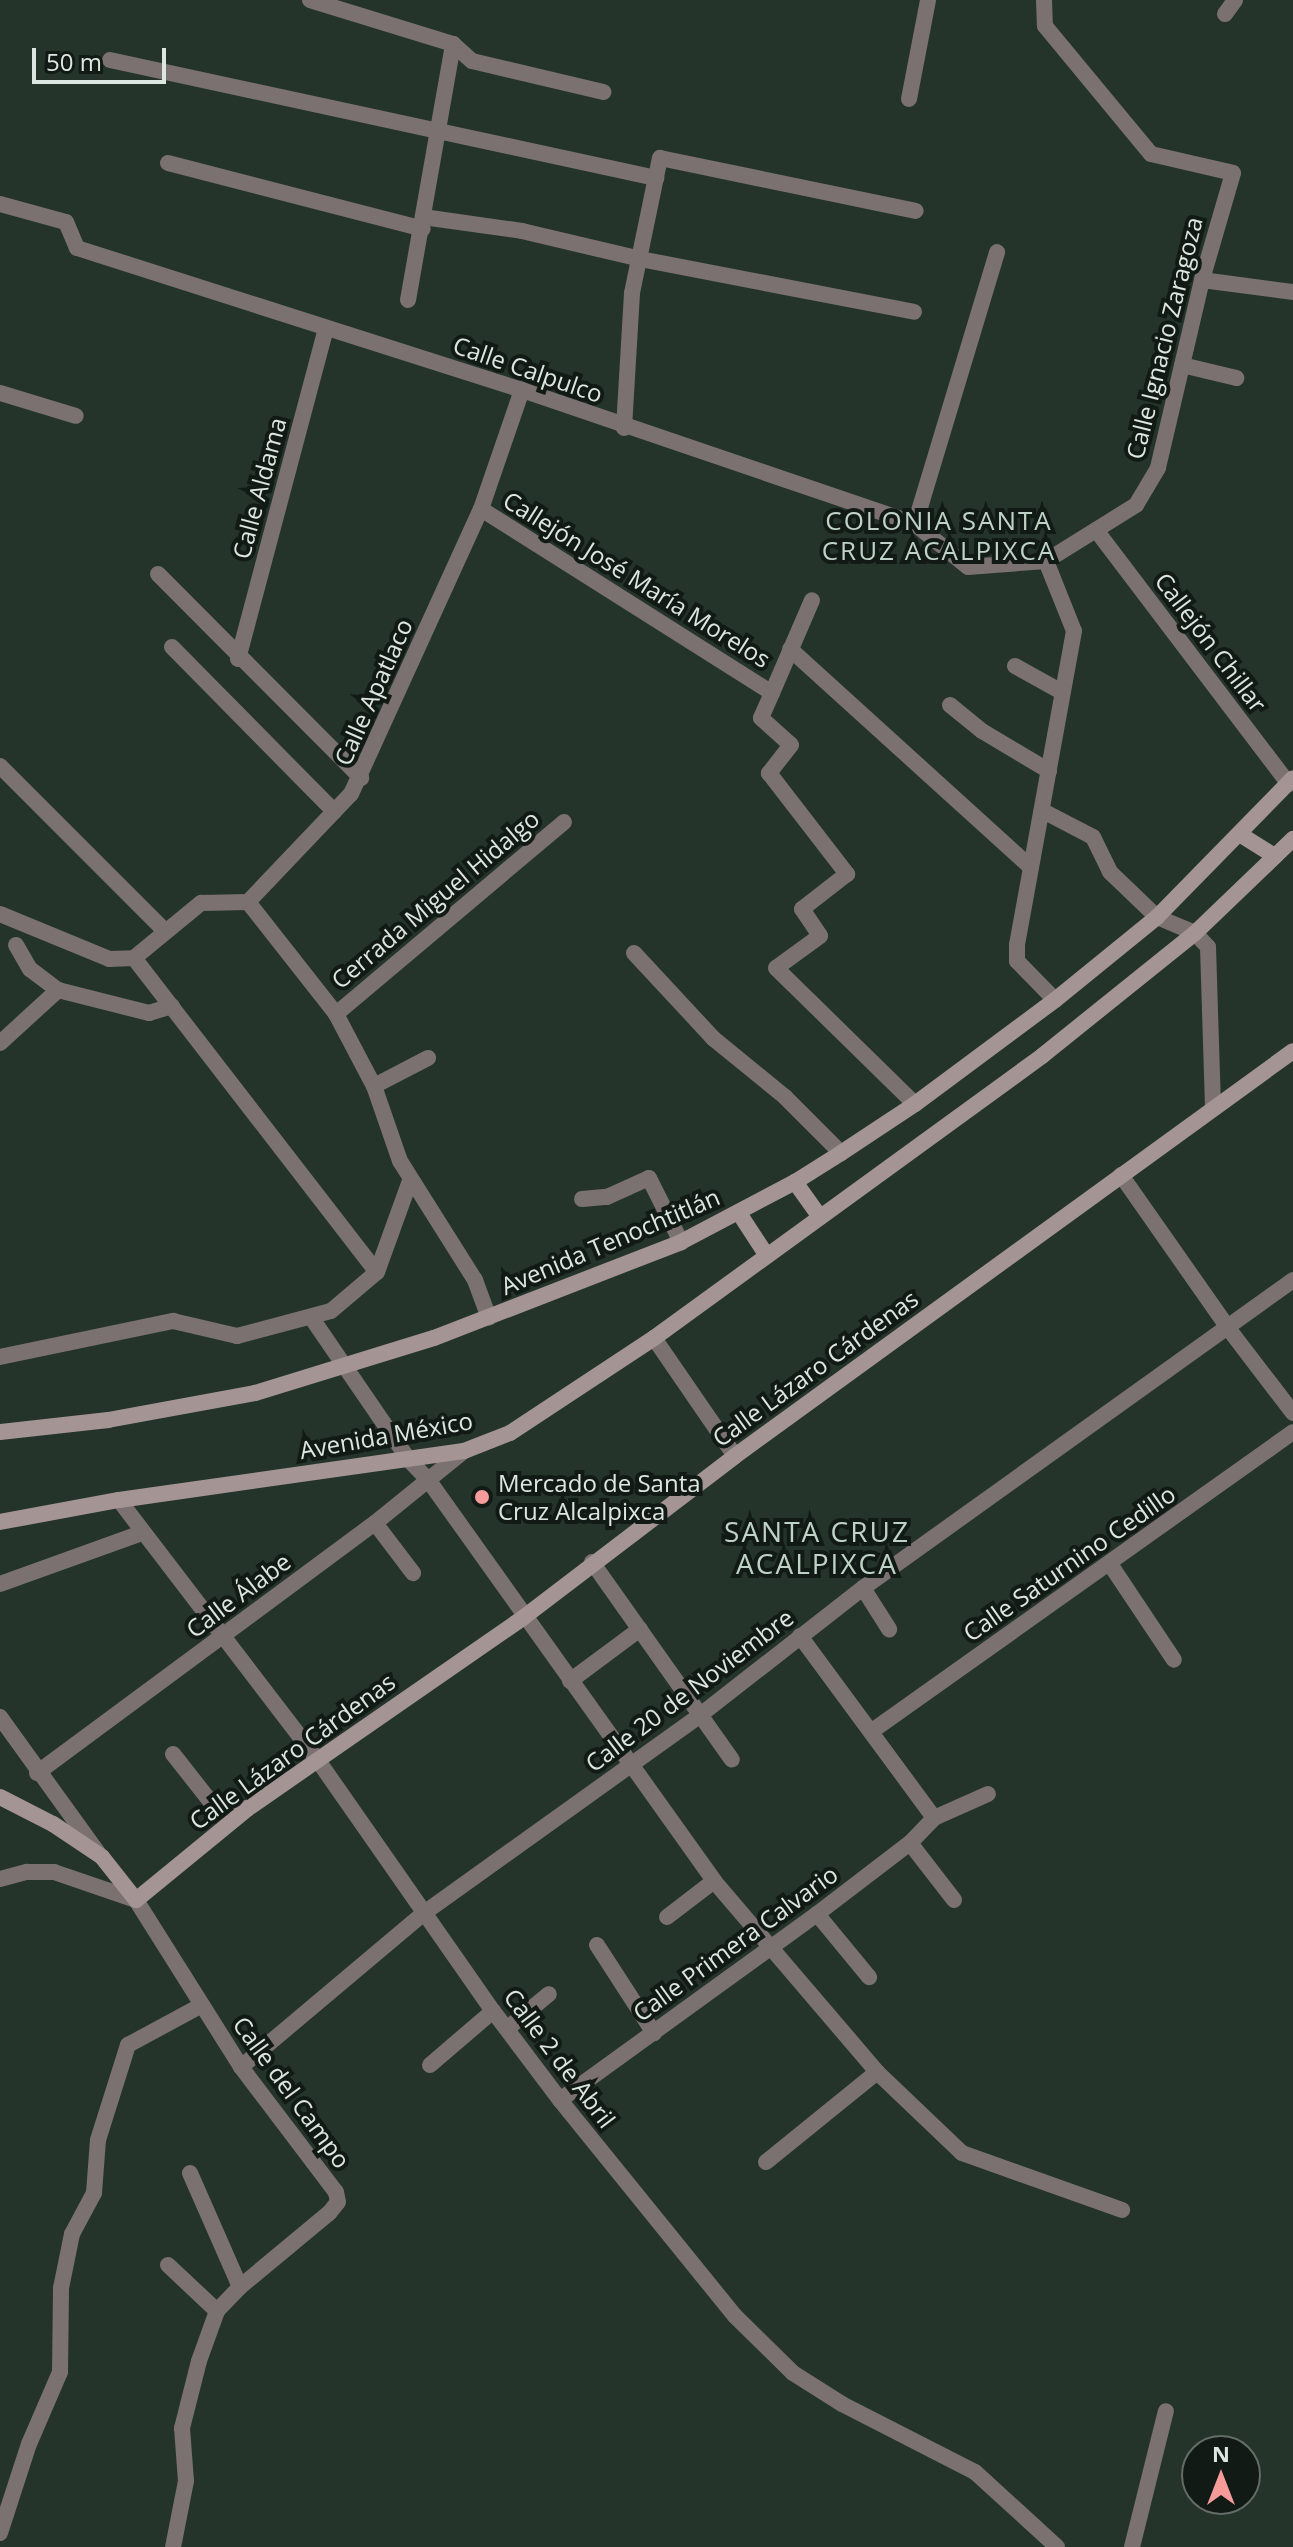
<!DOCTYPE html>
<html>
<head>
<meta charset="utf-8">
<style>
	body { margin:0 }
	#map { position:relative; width:1293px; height:2547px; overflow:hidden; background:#24342b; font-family:"Open Sans",sans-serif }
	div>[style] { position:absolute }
	.street>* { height:16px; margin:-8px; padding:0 8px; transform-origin:8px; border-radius:8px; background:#7a7170 }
	.secondary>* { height:16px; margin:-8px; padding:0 8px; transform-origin:8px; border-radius:8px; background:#a49594 }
	.dots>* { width:22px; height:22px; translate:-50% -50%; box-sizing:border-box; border:4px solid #121a16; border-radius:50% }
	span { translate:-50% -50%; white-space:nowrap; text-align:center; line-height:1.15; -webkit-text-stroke:8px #121a16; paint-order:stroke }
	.street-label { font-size:24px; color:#dde7e1 }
	.poi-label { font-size:24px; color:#dde7e1 }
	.left { translate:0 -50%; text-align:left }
	.neighbourhood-label { font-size:26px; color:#bed2c6; letter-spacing:2px }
	.quarter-label { font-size:28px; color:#bed2c6; letter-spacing:2px }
	.north { position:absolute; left:1181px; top:2435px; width:80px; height:80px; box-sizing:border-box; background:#121a16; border:2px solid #636c67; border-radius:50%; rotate:0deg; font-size:22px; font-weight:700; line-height:32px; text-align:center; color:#dde7e1 }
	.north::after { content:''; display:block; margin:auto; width:28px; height:36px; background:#f59b9a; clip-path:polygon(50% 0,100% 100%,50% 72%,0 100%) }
	.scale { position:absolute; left:32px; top:48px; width:134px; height:36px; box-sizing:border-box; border:4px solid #dde7e1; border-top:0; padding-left:10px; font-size:24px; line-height:28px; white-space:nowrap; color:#dde7e1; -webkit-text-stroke:6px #121a16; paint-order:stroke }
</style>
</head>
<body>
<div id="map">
	<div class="street">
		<div style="left:310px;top:0;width:150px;rotate:17.1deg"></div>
		<div style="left:453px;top:44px;width:25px;rotate:42deg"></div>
		<div style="left:472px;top:61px;width:135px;rotate:13.3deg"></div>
		<div style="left:1044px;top:0;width:26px;rotate:88deg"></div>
		<div style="left:1045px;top:26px;width:166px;rotate:50.4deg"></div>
		<div style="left:1151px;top:154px;width:84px;rotate:13deg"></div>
		<div style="left:1233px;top:173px;width:111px;rotate:106.2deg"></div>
		<div style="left:1202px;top:280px;width:193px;rotate:103.2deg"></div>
		<div style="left:1158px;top:468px;width:43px;rotate:120.7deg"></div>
		<div style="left:1136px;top:505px;width:106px;rotate:148.1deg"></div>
		<div style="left:1046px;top:561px;width:75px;rotate:68.2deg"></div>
		<div style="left:1074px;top:631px;width:319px;rotate:100.3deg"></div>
		<div style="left:1017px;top:945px;width:16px;rotate:90deg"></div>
		<div style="left:1017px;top:961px;width:54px;rotate:45.7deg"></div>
		<div style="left:1225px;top:14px;width:17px;rotate:-54deg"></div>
		<div style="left:110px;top:60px;width:559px;rotate:12.2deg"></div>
		<div style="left:909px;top:99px;width:101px;rotate:-79.1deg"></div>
		<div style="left:168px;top:163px;width:263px;rotate:14.5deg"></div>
		<div style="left:0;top:204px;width:68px;rotate:15.3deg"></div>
		<div style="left:66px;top:222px;width:28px;rotate:67deg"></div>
		<div style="left:77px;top:248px;width:467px;rotate:17.7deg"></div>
		<div style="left:522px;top:390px;width:415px;rotate:18.8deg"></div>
		<div style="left:915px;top:524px;width:68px;rotate:39.1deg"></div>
		<div style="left:968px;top:567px;width:78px;rotate:-4.4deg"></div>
		<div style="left:423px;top:217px;width:100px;rotate:8deg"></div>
		<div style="left:522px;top:231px;width:121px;rotate:13.3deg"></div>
		<div style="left:640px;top:259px;width:279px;rotate:10.9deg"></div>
		<div style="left:1202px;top:280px;width:92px;rotate:7.5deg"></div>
		<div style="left:408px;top:300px;width:260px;rotate:-80deg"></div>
		<div style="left:1182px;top:365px;width:56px;rotate:13.5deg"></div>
		<div style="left:0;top:393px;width:79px;rotate:16.8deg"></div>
		<div style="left:624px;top:428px;width:135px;rotate:-86.6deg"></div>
		<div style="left:632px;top:293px;width:138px;rotate:-78.3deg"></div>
		<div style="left:660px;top:158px;width:261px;rotate:11.7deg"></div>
		<div style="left:481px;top:509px;width:344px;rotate:32.3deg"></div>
		<div style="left:772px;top:693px;width:27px;rotate:114deg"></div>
		<div style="left:761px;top:718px;width:40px;rotate:42deg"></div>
		<div style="left:791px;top:745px;width:36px;rotate:128deg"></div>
		<div style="left:769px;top:773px;width:128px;rotate:52.3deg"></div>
		<div style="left:847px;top:874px;width:57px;rotate:142.1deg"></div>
		<div style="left:802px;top:909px;width:32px;rotate:56deg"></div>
		<div style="left:820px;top:936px;width:54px;rotate:144deg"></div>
		<div style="left:776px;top:968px;width:194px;rotate:44.4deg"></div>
		<div style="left:915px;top:524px;width:284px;rotate:-73.2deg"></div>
		<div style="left:1096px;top:530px;width:319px;rotate:52.8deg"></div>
		<div style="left:158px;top:574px;width:288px;rotate:45.1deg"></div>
		<div style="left:172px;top:647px;width:231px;rotate:45.4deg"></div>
		<div style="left:790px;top:649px;width:324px;rotate:42.2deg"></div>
		<div style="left:238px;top:659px;width:342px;rotate:-75.1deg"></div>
		<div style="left:1015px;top:666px;width:54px;rotate:29deg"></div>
		<div style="left:772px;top:693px;width:101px;rotate:-66.7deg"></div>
		<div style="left:950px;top:705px;width:41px;rotate:39.1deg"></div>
		<div style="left:982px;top:731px;width:78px;rotate:30.8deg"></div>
		<div style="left:0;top:766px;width:233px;rotate:45deg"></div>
		<div style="left:1043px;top:811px;width:56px;rotate:27.5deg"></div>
		<div style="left:1093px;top:837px;width:39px;rotate:64deg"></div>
		<div style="left:1110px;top:872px;width:65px;rotate:43.8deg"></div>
		<div style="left:1157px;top:917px;width:41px;rotate:22.8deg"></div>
		<div style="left:1195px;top:933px;width:19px;rotate:47deg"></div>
		<div style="left:1208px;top:947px;width:159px;rotate:88.2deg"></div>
		<div style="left:248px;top:902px;width:142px;rotate:51.8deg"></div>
		<div style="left:336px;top:1014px;width:81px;rotate:62.2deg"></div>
		<div style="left:374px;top:1086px;width:79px;rotate:70.9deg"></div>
		<div style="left:400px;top:1161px;width:141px;rotate:57.8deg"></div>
		<div style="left:475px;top:1280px;width:40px;rotate:69.8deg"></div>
		<div style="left:0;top:914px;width:118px;rotate:22.4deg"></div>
		<div style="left:109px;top:959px;width:25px;rotate:-2deg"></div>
		<div style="left:16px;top:945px;width:28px;rotate:60deg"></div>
		<div style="left:30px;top:969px;width:35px;rotate:37deg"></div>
		<div style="left:58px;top:990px;width:94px;rotate:14.2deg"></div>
		<div style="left:149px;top:1013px;width:24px;rotate:-17deg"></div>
		<div style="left:634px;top:953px;width:117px;rotate:47.1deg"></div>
		<div style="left:714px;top:1039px;width:92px;rotate:39.2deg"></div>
		<div style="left:785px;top:1097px;width:79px;rotate:45deg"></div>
		<div style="left:134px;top:958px;width:87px;rotate:-39.4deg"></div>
		<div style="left:201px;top:903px;width:47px;rotate:-1.2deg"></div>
		<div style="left:248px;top:902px;width:149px;rotate:-46.4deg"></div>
		<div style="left:351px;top:794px;width:313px;rotate:-65.5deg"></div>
		<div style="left:481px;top:509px;width:126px;rotate:-71deg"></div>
		<div style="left:134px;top:958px;width:397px;rotate:52.3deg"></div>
		<div style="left:336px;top:1014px;width:298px;rotate:-40.1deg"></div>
		<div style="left:0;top:1043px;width:79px;rotate:-42.4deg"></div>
		<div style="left:374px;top:1086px;width:61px;rotate:-27.4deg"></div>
		<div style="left:1121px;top:1175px;width:187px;rotate:55deg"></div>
		<div style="left:1228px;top:1328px;width:107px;rotate:52.6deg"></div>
		<div style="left:582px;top:1199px;width:25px;rotate:-5deg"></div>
		<div style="left:607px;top:1197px;width:46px;rotate:-24.3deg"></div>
		<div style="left:649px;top:1178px;width:72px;rotate:63.4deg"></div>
		<div style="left:311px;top:1317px;width:173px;rotate:55.6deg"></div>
		<div style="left:409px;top:1460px;width:29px;rotate:46deg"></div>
		<div style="left:429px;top:1481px;width:491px;rotate:54.5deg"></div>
		<div style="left:714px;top:1881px;width:251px;rotate:49.5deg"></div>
		<div style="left:877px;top:2072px;width:117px;rotate:43.6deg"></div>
		<div style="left:962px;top:2153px;width:170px;rotate:19.6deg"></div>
		<div style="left:654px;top:1338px;width:143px;rotate:55.5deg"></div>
		<div style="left:0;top:1357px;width:177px;rotate:-11.8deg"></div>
		<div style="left:173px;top:1321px;width:66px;rotate:13.2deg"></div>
		<div style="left:237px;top:1336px;width:97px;rotate:-14.9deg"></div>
		<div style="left:331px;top:1311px;width:60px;rotate:-40.3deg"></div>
		<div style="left:377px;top:1272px;width:97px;rotate:-70.1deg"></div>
		<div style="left:119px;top:1500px;width:326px;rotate:52.6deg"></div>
		<div style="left:317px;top:1759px;width:307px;rotate:55.1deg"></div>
		<div style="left:493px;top:2011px;width:111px;rotate:53deg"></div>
		<div style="left:560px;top:2100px;width:278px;rotate:51deg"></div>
		<div style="left:735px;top:2316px;width:81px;rotate:44.5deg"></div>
		<div style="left:793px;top:2373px;width:58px;rotate:32.3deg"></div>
		<div style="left:842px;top:2404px;width:149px;rotate:27.1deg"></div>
		<div style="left:975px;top:2472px;width:111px;rotate:42.4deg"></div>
		<div style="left:375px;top:1523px;width:63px;rotate:52.8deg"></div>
		<div style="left:592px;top:1562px;width:242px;rotate:54.7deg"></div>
		<div style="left:1110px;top:1564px;width:115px;rotate:56.3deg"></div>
		<div style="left:0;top:1584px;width:151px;rotate:-19.8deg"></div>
		<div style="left:863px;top:1588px;width:49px;rotate:57.6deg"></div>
		<div style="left:800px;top:1636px;width:226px;rotate:53.6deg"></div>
		<div style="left:570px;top:1681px;width:87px;rotate:-36.6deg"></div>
		<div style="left:0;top:1717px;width:168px;rotate:54.2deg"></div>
		<div style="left:872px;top:1731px;width:516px;rotate:-35.38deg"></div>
		<div style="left:173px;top:1754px;width:60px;rotate:51.8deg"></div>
		<div style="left:210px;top:1801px;width:38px;rotate:12deg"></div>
		<div style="left:37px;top:1773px;width:420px;rotate:-36.5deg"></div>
		<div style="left:375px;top:1523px;width:114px;rotate:-39deg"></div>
		<div style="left:910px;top:1843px;width:72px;rotate:52.3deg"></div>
		<div style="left:0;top:1879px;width:28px;rotate:-15deg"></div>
		<div style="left:27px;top:1872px;width:27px"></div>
		<div style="left:54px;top:1872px;width:87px;rotate:18.9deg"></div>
		<div style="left:136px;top:1900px;width:197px;rotate:57.8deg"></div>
		<div style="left:241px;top:2067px;width:157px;rotate:52.8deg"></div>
		<div style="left:336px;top:2192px;width:10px;rotate:79deg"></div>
		<div style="left:338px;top:2202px;width:14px;rotate:129deg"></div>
		<div style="left:329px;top:2213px;width:116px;rotate:140.3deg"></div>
		<div style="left:240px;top:2287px;width:33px;rotate:134deg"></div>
		<div style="left:217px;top:2311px;width:53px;rotate:109.8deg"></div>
		<div style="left:199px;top:2361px;width:69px;rotate:104.2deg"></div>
		<div style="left:182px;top:2428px;width:53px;rotate:85.7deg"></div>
		<div style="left:186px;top:2481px;width:67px;rotate:101.1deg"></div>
		<div style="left:817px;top:1914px;width:82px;rotate:50.5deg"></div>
		<div style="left:667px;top:1917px;width:59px;rotate:-37.5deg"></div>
		<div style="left:597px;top:1945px;width:105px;rotate:57.1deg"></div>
		<div style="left:508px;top:2028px;width:53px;rotate:-39.7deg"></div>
		<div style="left:430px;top:2065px;width:83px;rotate:-40.6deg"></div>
		<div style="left:241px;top:2067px;width:239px;rotate:-40.1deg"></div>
		<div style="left:424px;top:1913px;width:338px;rotate:-35.6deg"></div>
		<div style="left:699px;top:1716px;width:208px;rotate:-38deg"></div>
		<div style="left:863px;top:1588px;width:529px;rotate:-35.61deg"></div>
		<div style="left:560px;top:2100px;width:317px;rotate:-35.9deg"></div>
		<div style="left:817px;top:1914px;width:117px;rotate:-37.4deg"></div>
		<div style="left:910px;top:1843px;width:35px;rotate:-46deg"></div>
		<div style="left:934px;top:1818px;width:59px;rotate:-24deg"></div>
		<div style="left:766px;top:2162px;width:143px;rotate:-39deg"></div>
		<div style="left:190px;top:2173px;width:124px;rotate:66.3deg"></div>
		<div style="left:168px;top:2265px;width:67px;rotate:43.2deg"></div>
		<div style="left:0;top:2533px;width:94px;rotate:-72deg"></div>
		<div style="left:29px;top:2444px;width:78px;rotate:-66.7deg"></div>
		<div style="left:60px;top:2372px;width:84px;rotate:-89.3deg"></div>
		<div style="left:61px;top:2288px;width:55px;rotate:-78.5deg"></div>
		<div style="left:72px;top:2234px;width:47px;rotate:-61.8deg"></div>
		<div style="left:94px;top:2193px;width:53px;rotate:-85.7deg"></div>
		<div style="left:98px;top:2140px;width:100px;rotate:-72.5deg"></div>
		<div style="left:128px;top:2045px;width:82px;rotate:-28.4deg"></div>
		<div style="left:1132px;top:2547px;width:140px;rotate:-76deg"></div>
	</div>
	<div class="secondary">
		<div style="left:1241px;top:835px;width:40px;rotate:32deg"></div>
		<div style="left:795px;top:1182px;width:43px;rotate:54.5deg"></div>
		<div style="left:739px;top:1213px;width:51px;rotate:56.9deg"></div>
		<div style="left:0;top:1432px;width:109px;rotate:-6.3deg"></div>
		<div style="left:108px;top:1420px;width:149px;rotate:-10.4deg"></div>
		<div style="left:255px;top:1393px;width:187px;rotate:-17.1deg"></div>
		<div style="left:434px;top:1338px;width:265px;rotate:-21.2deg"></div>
		<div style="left:681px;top:1242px;width:129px;rotate:-27.8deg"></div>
		<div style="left:795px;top:1182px;width:54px;rotate:-32.2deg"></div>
		<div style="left:841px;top:1153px;width:89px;rotate:-33.5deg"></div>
		<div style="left:915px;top:1104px;width:174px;rotate:-36.6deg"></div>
		<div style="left:1055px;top:1000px;width:132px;rotate:-39.1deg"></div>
		<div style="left:1157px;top:917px;width:194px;rotate:-45.6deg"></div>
		<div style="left:0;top:1522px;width:121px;rotate:-10.5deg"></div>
		<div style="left:119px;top:1500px;width:348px;rotate:-8.1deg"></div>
		<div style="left:464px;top:1451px;width:49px;rotate:-21.4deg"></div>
		<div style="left:510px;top:1433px;width:173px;rotate:-33.4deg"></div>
		<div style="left:654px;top:1338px;width:480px;rotate:-36deg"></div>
		<div style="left:1042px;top:1056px;width:196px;rotate:-38.8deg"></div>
		<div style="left:1195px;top:933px;width:136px;rotate:-43.8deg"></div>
		<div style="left:0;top:1797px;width:59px;rotate:27deg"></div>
		<div style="left:53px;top:1824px;width:59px;rotate:34deg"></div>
		<div style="left:102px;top:1857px;width:55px;rotate:51.7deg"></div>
		<div style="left:136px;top:1900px;width:144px;rotate:-39.3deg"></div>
		<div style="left:247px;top:1809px;width:337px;rotate:-34.7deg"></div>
		<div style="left:524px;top:1617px;width:265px;rotate:-37.3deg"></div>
		<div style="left:735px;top:1456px;width:689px;rotate:-35.97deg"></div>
	</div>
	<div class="dots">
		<div style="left:482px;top:1497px;background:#f59b9a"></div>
	</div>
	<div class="street-label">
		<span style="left:1164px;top:338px;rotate:-76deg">Calle Ignacio Zaragoza</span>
		<span style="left:528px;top:369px;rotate:19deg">Calle Calpulco</span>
		<span style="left:259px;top:488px;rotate:-75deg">Calle Aldama</span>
		<span style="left:637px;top:579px;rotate:32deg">Callejón José María Morelos</span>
		<span style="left:1211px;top:642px;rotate:53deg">Callejón Chillar</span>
		<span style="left:373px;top:692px;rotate:-66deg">Calle Apatlaco</span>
		<span style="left:435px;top:899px;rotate:-40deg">Cerrada Miguel Hidalgo</span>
		<span style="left:610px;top:1241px;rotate:-23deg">Avenida Tenochtitlán</span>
		<span style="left:815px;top:1368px;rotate:-36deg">Calle Lázaro Cárdenas</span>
		<span style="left:386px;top:1435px;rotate:-10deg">Avenida México</span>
		<span style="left:1069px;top:1563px;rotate:-35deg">Calle Saturnino Cedillo</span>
		<span style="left:238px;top:1595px;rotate:-37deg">Calle Álabe</span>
		<span style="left:689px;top:1690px;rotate:-37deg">Calle 20 de Noviembre</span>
		<span style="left:292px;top:1751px;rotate:-36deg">Calle Lázaro Cárdenas</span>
		<span style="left:735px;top:1943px;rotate:-36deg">Calle Primera Calvario</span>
		<span style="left:560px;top:2058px;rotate:53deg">Calle 2 de Abril</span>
		<span style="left:292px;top:2092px;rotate:54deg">Calle del Campo</span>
	</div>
	<div class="poi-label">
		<span class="left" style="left:498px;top:1497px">Mercado de Santa<br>Cruz Alcalpixca</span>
	</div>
	<div class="neighbourhood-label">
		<span style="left:939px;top:536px">COLONIA SANTA<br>CRUZ ACALPIXCA</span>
	</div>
	<div class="quarter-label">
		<span style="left:817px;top:1547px">SANTA CRUZ<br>ACALPIXCA</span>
	</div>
	<div class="north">N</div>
	<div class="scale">50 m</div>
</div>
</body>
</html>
